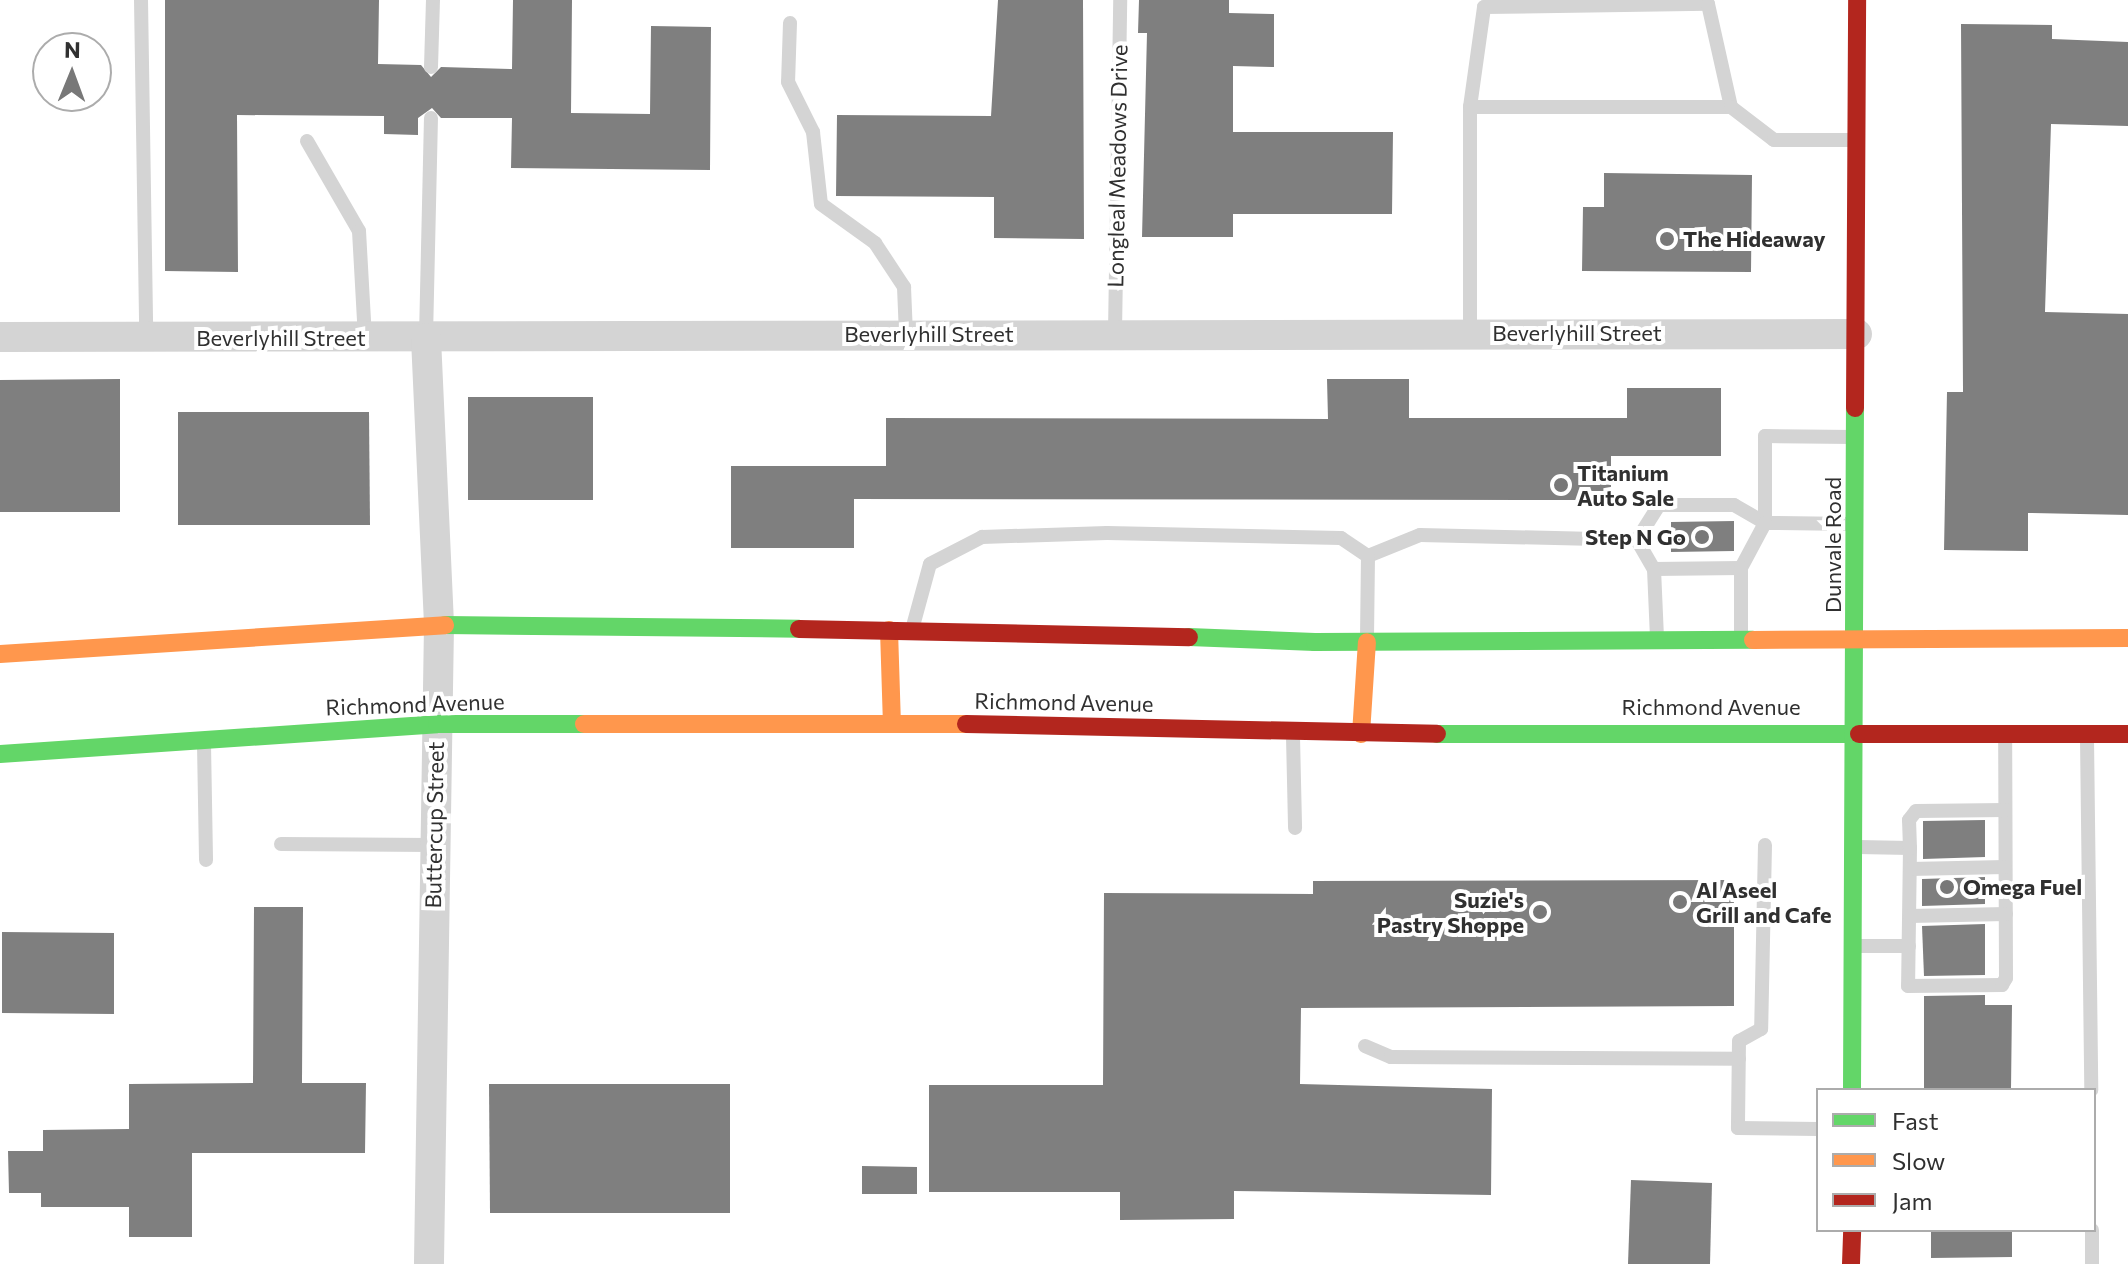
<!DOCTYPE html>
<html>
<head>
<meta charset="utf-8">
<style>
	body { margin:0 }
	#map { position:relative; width:2128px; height:1264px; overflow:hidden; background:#fff; font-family:Commissioner,sans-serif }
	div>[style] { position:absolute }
	.building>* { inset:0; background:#7f7f7f }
	.lane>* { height:14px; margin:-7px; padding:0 7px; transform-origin:7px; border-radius:7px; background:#d4d4d4 }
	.street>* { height:30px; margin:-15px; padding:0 15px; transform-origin:15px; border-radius:15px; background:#d4d4d4 }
	.fast>* { height:18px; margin:-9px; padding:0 9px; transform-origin:9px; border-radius:9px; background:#63d668 }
	.slow>* { height:18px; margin:-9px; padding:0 9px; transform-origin:9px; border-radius:9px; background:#ff974d }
	.jam>* { height:18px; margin:-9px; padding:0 9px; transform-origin:9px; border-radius:9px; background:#b3261e }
	.dots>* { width:22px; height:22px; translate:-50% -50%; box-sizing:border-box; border:4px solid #fff; border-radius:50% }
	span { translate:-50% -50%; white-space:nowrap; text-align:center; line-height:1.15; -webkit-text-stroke:8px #fff; paint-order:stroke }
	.street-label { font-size:22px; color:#303030 }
	.poi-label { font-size:22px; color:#303030; font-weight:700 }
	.left { translate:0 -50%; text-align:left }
	.right { translate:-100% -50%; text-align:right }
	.legend { position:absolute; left:1816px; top:1088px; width:280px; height:144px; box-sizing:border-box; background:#fff; border:2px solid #acacac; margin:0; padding:10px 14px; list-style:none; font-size:24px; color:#303030 }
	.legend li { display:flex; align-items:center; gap:16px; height:40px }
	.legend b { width:40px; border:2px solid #acacac }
	.north { position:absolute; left:32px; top:32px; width:80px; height:80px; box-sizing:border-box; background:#fff; border:2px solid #acacac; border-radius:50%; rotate:1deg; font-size:22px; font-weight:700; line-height:32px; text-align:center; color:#303030 }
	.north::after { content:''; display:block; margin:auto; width:28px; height:36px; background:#787878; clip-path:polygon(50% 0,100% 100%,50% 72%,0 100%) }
</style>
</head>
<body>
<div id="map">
	<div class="building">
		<div style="clip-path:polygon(165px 0,379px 0,378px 64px,421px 65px,431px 77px,441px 67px,512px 69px,513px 0,572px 0,571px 113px,650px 114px,651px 26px,711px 27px,710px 170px,511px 168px,512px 118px,441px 118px,432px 108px,418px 118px,418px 135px,384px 134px,384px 116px,237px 115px,238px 272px,165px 271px)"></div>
		<div style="clip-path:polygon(998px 0,1083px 0,1084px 239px,994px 238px,994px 197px,836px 196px,837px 115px,991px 116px)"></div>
		<div style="clip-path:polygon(1139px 0,1229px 0,1229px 13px,1274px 14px,1274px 67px,1233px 66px,1233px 132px,1393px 132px,1392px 214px,1233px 214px,1233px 237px,1142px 237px,1147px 33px,1138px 33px)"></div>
		<div style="clip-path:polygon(1961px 24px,2052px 25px,2052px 39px,2128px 42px,2128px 126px,2051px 124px,2045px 312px,2128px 314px,2128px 515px,2028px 513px,2028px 551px,1944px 550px,1947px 392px,1963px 392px)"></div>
		<div style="clip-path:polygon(1604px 173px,1752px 175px,1751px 272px,1582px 271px,1583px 207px,1604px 207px)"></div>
		<div style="clip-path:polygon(120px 379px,120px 512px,0 512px,0 380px)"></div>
		<div style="clip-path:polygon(1327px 379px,1409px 379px,1409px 418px,1627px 418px,1627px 388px,1721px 388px,1721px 456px,1611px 456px,1611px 500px,854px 499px,854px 548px,731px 548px,731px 466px,886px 466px,886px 418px,1328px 419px)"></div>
		<div style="clip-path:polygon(468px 397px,593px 397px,593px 500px,468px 500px)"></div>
		<div style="clip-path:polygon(178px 412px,369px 412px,370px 525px,178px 525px)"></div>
		<div style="clip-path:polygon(1734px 521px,1734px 551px,1671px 552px,1671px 522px)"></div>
		<div style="clip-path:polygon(1985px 820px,1985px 857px,1923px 859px,1923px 821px)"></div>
		<div style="clip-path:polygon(1985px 877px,1985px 904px,1922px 906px,1922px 879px)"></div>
		<div style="clip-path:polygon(1734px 880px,1734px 1006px,1301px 1008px,1300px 1084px,1492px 1089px,1491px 1195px,1234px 1191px,1234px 1219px,1120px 1220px,1120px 1192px,929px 1192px,929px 1085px,1103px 1085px,1104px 893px,1313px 894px,1313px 881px)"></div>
		<div style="clip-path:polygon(254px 907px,303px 907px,302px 1083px,366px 1083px,365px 1153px,192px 1153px,192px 1237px,129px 1237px,129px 1207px,41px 1207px,41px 1193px,9px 1193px,8px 1151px,43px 1151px,43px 1130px,129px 1129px,129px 1084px,253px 1083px)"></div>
		<div style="clip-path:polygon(1985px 924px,1985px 975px,1924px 976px,1922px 926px)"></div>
		<div style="clip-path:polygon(2px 932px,114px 933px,114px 1014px,2px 1013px)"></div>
		<div style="clip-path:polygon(1985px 995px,1985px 1005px,2012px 1005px,2011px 1090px,1924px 1090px,1924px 996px)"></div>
		<div style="clip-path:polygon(489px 1084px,730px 1084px,730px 1213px,490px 1213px)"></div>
		<div style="clip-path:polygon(862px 1166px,917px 1167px,917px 1194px,862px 1194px)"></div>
		<div style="clip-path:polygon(1631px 1180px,1712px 1183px,1710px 1264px,1628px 1264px)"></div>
		<div style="clip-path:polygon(1931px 1230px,2012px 1230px,2012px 1257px,1931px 1258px)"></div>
	</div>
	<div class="lane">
		<div style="left:141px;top:0;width:337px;rotate:89.1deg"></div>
		<div style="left:790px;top:23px;width:59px;rotate:91.9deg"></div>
		<div style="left:788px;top:82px;width:56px;rotate:63.4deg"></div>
		<div style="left:813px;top:132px;width:72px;rotate:83.7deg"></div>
		<div style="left:821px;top:204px;width:67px;rotate:35.8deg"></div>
		<div style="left:875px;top:243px;width:53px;rotate:56.6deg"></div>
		<div style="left:904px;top:287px;width:47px;rotate:87.6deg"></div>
		<div style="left:431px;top:67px;width:67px;rotate:-88.3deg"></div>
		<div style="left:1470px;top:107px;width:101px;rotate:-82deg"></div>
		<div style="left:1484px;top:7px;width:224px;rotate:-0.8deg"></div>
		<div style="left:1708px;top:4px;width:106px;rotate:77.4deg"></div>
		<div style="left:307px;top:141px;width:104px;rotate:60deg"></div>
		<div style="left:359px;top:231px;width:106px;rotate:86.8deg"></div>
		<div style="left:1115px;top:333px;width:333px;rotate:-89.1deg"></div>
		<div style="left:1470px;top:333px;width:226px;rotate:-90deg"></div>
		<div style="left:1470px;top:107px;width:261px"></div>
		<div style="left:1731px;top:107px;width:54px;rotate:37.5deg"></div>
		<div style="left:1774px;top:140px;width:78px"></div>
		<div style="left:426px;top:337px;width:219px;rotate:-88.7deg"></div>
		<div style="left:1852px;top:524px;width:87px;rotate:-179.3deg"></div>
		<div style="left:1765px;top:523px;width:87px;rotate:-90deg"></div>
		<div style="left:1765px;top:436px;width:88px;rotate:0.7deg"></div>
		<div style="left:1637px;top:540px;width:41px;rotate:-57.8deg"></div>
		<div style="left:1659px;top:505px;width:75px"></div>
		<div style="left:1734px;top:505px;width:36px;rotate:30deg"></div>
		<div style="left:1765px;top:523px;width:51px;rotate:118.1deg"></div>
		<div style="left:1741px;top:568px;width:87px;rotate:179.3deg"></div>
		<div style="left:1368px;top:556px;width:56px;rotate:-22deg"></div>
		<div style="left:1420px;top:535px;width:217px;rotate:1.3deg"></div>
		<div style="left:1637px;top:540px;width:34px;rotate:60deg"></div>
		<div style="left:1654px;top:569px;width:70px;rotate:87.5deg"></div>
		<div style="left:913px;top:626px;width:64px;rotate:-74.7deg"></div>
		<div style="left:930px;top:564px;width:59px;rotate:-27.4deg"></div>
		<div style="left:982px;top:537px;width:125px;rotate:-1.8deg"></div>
		<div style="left:1107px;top:533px;width:234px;rotate:1.2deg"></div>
		<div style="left:1341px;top:538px;width:32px;rotate:34deg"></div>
		<div style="left:1368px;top:556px;width:84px;rotate:90.7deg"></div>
		<div style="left:1741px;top:636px;width:68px;rotate:-90deg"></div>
		<div style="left:1293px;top:737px;width:91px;rotate:88.7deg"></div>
		<div style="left:2087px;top:738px;width:352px;rotate:89.3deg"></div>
		<div style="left:204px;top:744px;width:116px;rotate:89deg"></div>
		<div style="left:281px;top:844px;width:152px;rotate:0.4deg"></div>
		<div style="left:1765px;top:845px;width:184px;rotate:91.2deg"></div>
		<div style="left:1761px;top:1029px;width:25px;rotate:151deg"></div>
		<div style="left:1739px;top:1041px;width:87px;rotate:90.7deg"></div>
		<div style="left:1738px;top:1128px;width:80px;rotate:0.7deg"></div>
		<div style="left:1858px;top:847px;width:52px;rotate:1.1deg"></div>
		<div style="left:1910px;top:848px;width:138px;rotate:90.8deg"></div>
		<div style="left:1908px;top:986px;width:94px;rotate:-0.6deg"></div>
		<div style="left:2002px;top:985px;width:8px;rotate:-60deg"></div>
		<div style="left:2006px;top:978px;width:242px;rotate:-90.2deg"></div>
		<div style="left:1910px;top:848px;width:28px;rotate:-92deg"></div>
		<div style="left:1909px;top:820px;width:11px;rotate:-52deg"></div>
		<div style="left:1916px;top:811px;width:89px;rotate:-0.6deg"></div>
		<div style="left:1910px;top:869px;width:95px;rotate:-1.2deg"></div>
		<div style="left:1910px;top:916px;width:96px;rotate:-1.2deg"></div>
		<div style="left:1857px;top:946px;width:52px"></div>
		<div style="left:1365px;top:1046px;width:28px;rotate:23deg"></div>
		<div style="left:1391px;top:1057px;width:348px;rotate:0.3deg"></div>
		<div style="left:2092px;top:1230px;width:34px;rotate:90deg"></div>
	</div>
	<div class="street">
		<div style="left:0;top:337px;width:1857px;rotate:-0.09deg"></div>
		<div style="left:426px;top:338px;width:287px;rotate:87.4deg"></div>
		<div style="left:439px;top:625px;width:639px;rotate:90.9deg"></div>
	</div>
	<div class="fast">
		<div style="left:445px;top:625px;width:354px;rotate:0.6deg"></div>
		<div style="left:1189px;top:637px;width:126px;rotate:2.3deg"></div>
		<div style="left:1315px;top:642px;width:438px;rotate:-0.3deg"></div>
		<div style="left:1437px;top:734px;width:422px"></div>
		<div style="left:0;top:754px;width:438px;rotate:-3.9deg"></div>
		<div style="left:437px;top:724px;width:147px"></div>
		<div style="left:1852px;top:1090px;width:682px;rotate:-89.75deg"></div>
	</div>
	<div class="slow">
		<div style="left:889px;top:630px;width:94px;rotate:88.2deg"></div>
		<div style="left:1753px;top:640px;width:375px;rotate:-0.3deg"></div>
		<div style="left:0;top:654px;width:446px;rotate:-3.7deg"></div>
		<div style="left:584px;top:724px;width:382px"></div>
		<div style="left:1361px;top:734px;width:92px;rotate:-86.3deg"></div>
	</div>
	<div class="jam">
		<div style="left:1855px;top:408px;width:408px;rotate:-89.7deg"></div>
		<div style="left:799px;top:629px;width:390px;rotate:1.2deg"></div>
		<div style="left:966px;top:724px;width:471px;rotate:1.2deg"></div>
		<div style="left:1859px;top:734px;width:269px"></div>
		<div style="left:1851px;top:1264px;width:34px;rotate:-88deg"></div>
	</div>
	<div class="dots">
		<div style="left:1667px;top:239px;background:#787878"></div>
		<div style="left:1561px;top:485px;background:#787878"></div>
		<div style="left:1702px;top:537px;background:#787878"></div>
		<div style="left:1947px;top:887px;background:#787878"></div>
		<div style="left:1680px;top:902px;background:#787878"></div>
		<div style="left:1540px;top:912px;background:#787878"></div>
	</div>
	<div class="street-label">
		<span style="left:1117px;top:166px;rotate:-89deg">Longleal Meadows Drive</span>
		<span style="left:1577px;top:333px">Beverlyhill Street</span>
		<span style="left:929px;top:334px">Beverlyhill Street</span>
		<span style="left:281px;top:338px">Beverlyhill Street</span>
		<span style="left:1833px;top:545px;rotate:-90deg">Dunvale Road</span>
		<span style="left:1064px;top:702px;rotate:1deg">Richmond Avenue</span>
		<span style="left:415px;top:704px;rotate:-2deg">Richmond Avenue</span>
		<span style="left:1711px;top:707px">Richmond Avenue</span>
		<span style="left:434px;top:825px;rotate:-89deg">Buttercup Street</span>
	</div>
	<div class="poi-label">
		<span class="left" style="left:1683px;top:239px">The Hideaway</span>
		<span class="left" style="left:1577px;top:485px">Titanium<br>Auto Sale</span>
		<span class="right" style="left:1686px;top:537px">Step N Go</span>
		<span class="left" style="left:1963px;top:887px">Omega Fuel</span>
		<span class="left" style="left:1696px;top:902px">Al Aseel<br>Grill and Cafe</span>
		<span class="right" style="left:1524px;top:912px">Suzie's<br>Pastry Shoppe</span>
	</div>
	<ul class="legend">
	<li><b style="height:10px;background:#63d668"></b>Fast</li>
	<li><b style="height:10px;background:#ff974d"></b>Slow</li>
	<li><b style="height:10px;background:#b3261e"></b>Jam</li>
	</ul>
	<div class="north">N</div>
</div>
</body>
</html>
